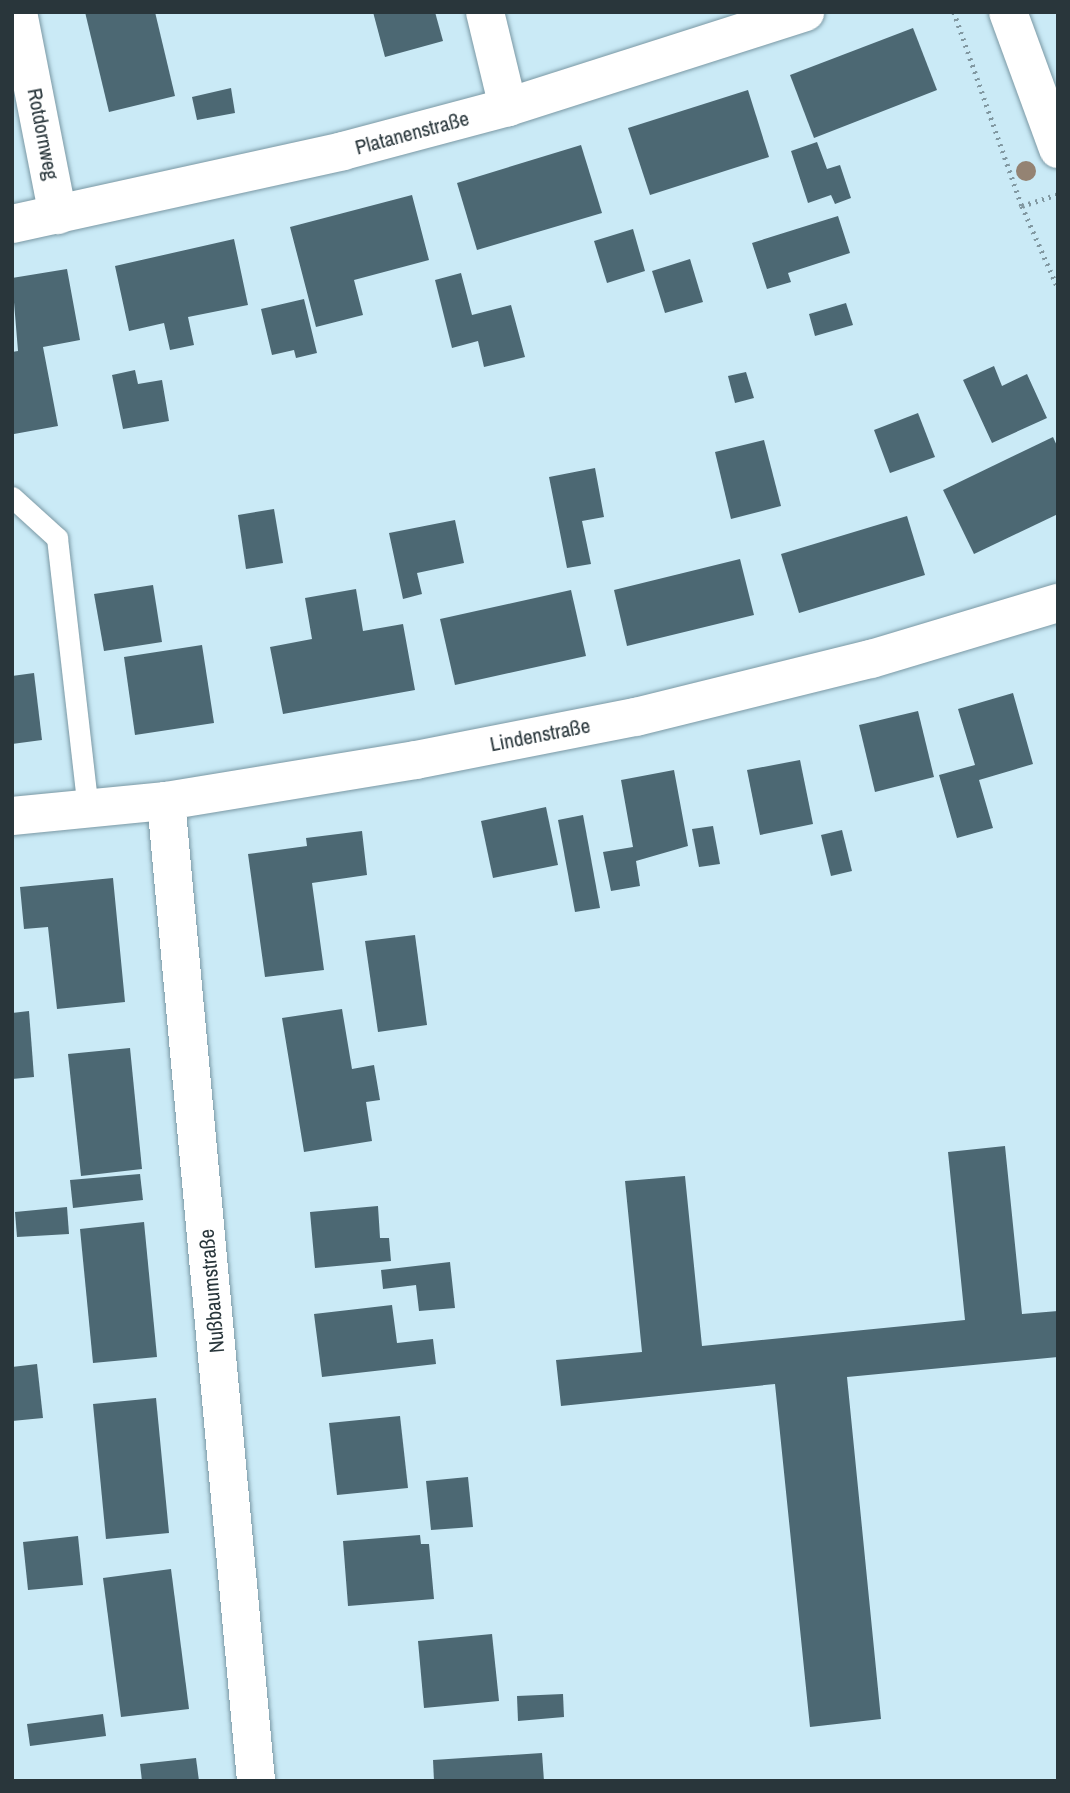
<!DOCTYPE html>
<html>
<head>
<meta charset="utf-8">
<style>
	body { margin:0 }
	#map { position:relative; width:1070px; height:1793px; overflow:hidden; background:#caeaf6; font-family:"Archivo Narrow",sans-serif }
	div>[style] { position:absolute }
	.building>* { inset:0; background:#4c6873 }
	.path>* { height:4.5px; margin-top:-2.25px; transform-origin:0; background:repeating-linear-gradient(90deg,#8198a1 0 2px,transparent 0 7px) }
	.roads { filter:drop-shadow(0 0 2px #7a98a4) drop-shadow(0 0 2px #7a98a4) }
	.lane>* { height:21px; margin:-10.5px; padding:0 10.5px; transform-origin:10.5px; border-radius:10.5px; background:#fff }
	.street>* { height:38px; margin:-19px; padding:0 19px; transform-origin:19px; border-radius:19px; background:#fff }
	.secondary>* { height:38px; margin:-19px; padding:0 19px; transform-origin:19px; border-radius:19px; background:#fff }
	.trees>* { width:20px; height:20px; margin:-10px; border-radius:50%; background:#948373 }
	span { translate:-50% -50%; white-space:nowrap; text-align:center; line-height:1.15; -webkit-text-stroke:7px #fff; paint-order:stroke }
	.street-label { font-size:21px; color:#29363b }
	.frame { position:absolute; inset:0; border:14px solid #29363b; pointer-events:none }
</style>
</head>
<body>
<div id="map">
	<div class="building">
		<div style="clip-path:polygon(85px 12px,155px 12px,175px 96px,109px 112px)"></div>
		<div style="clip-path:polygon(373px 12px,435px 12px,443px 41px,385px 57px)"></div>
		<div style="clip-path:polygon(913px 28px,937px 90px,814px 138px,790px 75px)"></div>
		<div style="clip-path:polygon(231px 88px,235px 113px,197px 120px,192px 97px)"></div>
		<div style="clip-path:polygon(748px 90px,769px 157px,650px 195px,628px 128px)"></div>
		<div style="clip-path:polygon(817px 142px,827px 169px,840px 165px,851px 198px,835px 204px,831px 195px,808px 203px,791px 151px)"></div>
		<div style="clip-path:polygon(581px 145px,602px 213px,477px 250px,457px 183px)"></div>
		<div style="clip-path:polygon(412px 195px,429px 260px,354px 280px,363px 315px,316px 327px,290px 227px)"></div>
		<div style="clip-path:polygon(838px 216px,850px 253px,788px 273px,791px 282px,767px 289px,752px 243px)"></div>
		<div style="clip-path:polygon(633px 229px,645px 271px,607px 283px,594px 241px)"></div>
		<div style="clip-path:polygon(234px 239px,248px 305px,188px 317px,194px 345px,170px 350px,164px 323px,129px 331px,115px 266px)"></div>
		<div style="clip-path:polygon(690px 259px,703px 302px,665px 313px,652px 271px)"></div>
		<div style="clip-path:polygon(67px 269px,80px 340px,43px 347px,58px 426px,14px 434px,12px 352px,18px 351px,12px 278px)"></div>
		<div style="clip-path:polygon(461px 273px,472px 315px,511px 305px,525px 357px,484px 367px,478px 341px,452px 348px,435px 280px)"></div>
		<div style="clip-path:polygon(304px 299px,317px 353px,296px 358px,294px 350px,272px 355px,261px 309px)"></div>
		<div style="clip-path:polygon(846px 303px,853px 325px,815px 336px,809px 314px)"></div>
		<div style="clip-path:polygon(994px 366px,1002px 386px,1027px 374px,1047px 418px,992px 443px,963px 380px)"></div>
		<div style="clip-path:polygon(135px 370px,138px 384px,162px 380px,169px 421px,123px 429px,112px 375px)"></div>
		<div style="clip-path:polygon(746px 372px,754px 398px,735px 403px,728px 376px)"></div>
		<div style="clip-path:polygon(918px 413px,935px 457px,890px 473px,874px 430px)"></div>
		<div style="clip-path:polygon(1053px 437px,1058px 448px,1058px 514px,974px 554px,943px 490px)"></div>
		<div style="clip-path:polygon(764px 440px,781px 506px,731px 519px,715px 452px)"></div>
		<div style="clip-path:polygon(595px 468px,604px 517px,582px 521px,591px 564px,567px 568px,549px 477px)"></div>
		<div style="clip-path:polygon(274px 509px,283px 563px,246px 569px,238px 515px)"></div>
		<div style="clip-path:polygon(907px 516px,925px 575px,799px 613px,781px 554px)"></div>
		<div style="clip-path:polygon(455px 520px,464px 563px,417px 573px,422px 594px,403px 599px,389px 533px)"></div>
		<div style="clip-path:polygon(740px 559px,754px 615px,627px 646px,614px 590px)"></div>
		<div style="clip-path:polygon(153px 585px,162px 642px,104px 651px,94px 594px)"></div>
		<div style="clip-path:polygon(356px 589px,363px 631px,403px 624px,415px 690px,283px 714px,270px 647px,312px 639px,305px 598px)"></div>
		<div style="clip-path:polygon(571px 590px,586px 656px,455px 685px,440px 619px)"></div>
		<div style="clip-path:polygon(202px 645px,214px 723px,135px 735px,124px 657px)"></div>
		<div style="clip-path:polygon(34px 673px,42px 740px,12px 744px,12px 676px)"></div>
		<div style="clip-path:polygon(1013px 693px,1033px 764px,979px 780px,993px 828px,957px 838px,939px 775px,975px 765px,958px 709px)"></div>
		<div style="clip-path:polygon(918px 711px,934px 777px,875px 792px,859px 725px)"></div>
		<div style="clip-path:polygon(800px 760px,813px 824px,760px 835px,747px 770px)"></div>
		<div style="clip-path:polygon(674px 770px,688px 846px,636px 861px,640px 886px,611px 891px,603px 852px,633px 847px,621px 780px)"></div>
		<div style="clip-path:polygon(546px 807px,558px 865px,493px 878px,481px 821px)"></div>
		<div style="clip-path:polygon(583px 815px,600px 908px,575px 912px,558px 820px)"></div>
		<div style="clip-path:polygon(713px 826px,720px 864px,699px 867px,692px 829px)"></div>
		<div style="clip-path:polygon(842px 830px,852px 871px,831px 876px,821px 835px)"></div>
		<div style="clip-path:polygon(362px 831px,367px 875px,312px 883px,324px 970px,265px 977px,248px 854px,307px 846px,306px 838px)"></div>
		<div style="clip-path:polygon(113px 878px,125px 1002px,57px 1009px,48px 927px,24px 929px,20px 887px)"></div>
		<div style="clip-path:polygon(415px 935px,427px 1025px,378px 1032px,365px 941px)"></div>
		<div style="clip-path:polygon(342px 1009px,352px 1069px,374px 1065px,380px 1100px,366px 1102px,372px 1141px,304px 1152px,282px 1018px)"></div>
		<div style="clip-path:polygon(29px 1011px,34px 1077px,12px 1079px,12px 1013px)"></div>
		<div style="clip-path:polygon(130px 1048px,142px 1169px,81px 1176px,68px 1054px)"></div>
		<div style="clip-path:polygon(1005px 1146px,1022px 1314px,1058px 1311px,1058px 1357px,847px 1377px,881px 1719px,810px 1727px,775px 1384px,561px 1406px,556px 1360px,642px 1352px,625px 1181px,685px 1176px,702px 1346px,965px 1320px,948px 1152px)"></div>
		<div style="clip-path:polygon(140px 1174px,143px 1200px,73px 1208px,70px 1180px)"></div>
		<div style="clip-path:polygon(378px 1206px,380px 1238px,389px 1238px,391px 1261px,315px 1268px,310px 1212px)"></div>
		<div style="clip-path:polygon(67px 1207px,69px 1234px,17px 1237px,15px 1212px)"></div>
		<div style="clip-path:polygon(144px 1222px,157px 1357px,93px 1363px,80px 1229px)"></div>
		<div style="clip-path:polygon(450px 1262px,455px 1308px,419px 1311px,416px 1285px,383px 1289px,381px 1270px)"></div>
		<div style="clip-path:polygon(392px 1305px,397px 1343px,433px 1339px,436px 1364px,322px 1377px,314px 1314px)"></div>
		<div style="clip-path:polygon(37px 1364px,43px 1418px,12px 1421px,12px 1367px)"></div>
		<div style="clip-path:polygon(156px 1398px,169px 1533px,106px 1539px,93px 1404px)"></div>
		<div style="clip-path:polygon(400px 1416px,408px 1488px,337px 1495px,329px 1423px)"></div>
		<div style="clip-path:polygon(468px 1477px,473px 1527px,431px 1530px,426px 1481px)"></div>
		<div style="clip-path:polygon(420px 1535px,421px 1544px,429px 1544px,434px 1599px,348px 1606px,343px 1541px)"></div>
		<div style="clip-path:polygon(78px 1536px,83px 1585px,28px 1590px,23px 1542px)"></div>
		<div style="clip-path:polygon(171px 1569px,189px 1709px,121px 1717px,103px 1578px)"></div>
		<div style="clip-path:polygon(492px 1634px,499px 1701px,424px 1708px,418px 1641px)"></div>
		<div style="clip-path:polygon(563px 1694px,564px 1717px,518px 1721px,517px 1696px)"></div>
		<div style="clip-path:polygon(103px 1714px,106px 1736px,30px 1746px,27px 1724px)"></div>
		<div style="clip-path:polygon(542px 1753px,544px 1781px,434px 1781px,433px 1760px)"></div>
		<div style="clip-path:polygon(196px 1758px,199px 1781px,142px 1781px,140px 1764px)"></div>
	</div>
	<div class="path">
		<div style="left:954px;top:12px;width:206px;rotate:70.7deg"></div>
		<div style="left:1022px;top:206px;width:90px;rotate:66.3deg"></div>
		<div style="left:1022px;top:206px;width:38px;rotate:-18deg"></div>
	</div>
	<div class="roads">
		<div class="lane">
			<div style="left:12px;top:497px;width:61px;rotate:42.3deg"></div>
			<div style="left:57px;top:538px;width:272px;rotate:83.5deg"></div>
		</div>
		<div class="street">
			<div style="left:18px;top:12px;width:207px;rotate:78.9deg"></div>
			<div style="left:485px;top:12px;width:98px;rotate:76.4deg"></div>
			<div style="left:12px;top:224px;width:339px;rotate:-12.4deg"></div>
			<div style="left:343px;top:151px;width:171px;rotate:-14.9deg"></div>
			<div style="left:508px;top:107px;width:312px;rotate:-17.7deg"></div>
			<div style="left:166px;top:801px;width:984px;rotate:84.75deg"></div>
			<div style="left:12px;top:816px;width:155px;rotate:-5.6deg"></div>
			<div style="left:166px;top:801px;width:253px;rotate:-9.3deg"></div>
			<div style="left:416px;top:760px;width:224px;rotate:-11.1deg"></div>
			<div style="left:636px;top:717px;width:242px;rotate:-13.9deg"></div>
			<div style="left:871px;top:659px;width:195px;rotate:-16.7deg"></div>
		</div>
		<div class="secondary">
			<div style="left:1008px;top:12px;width:146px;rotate:69.9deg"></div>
		</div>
	</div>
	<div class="trees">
		<div style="left:1026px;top:171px"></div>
	</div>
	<div class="street-label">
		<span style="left:412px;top:133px;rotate:-15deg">Platanenstraße</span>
		<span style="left:43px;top:134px;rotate:79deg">Rotdornweg</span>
		<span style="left:540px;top:735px;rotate:-11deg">Lindenstraße</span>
		<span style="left:212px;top:1291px;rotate:-95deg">Nußbaumstraße</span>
	</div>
	<div class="frame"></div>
</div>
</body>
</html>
